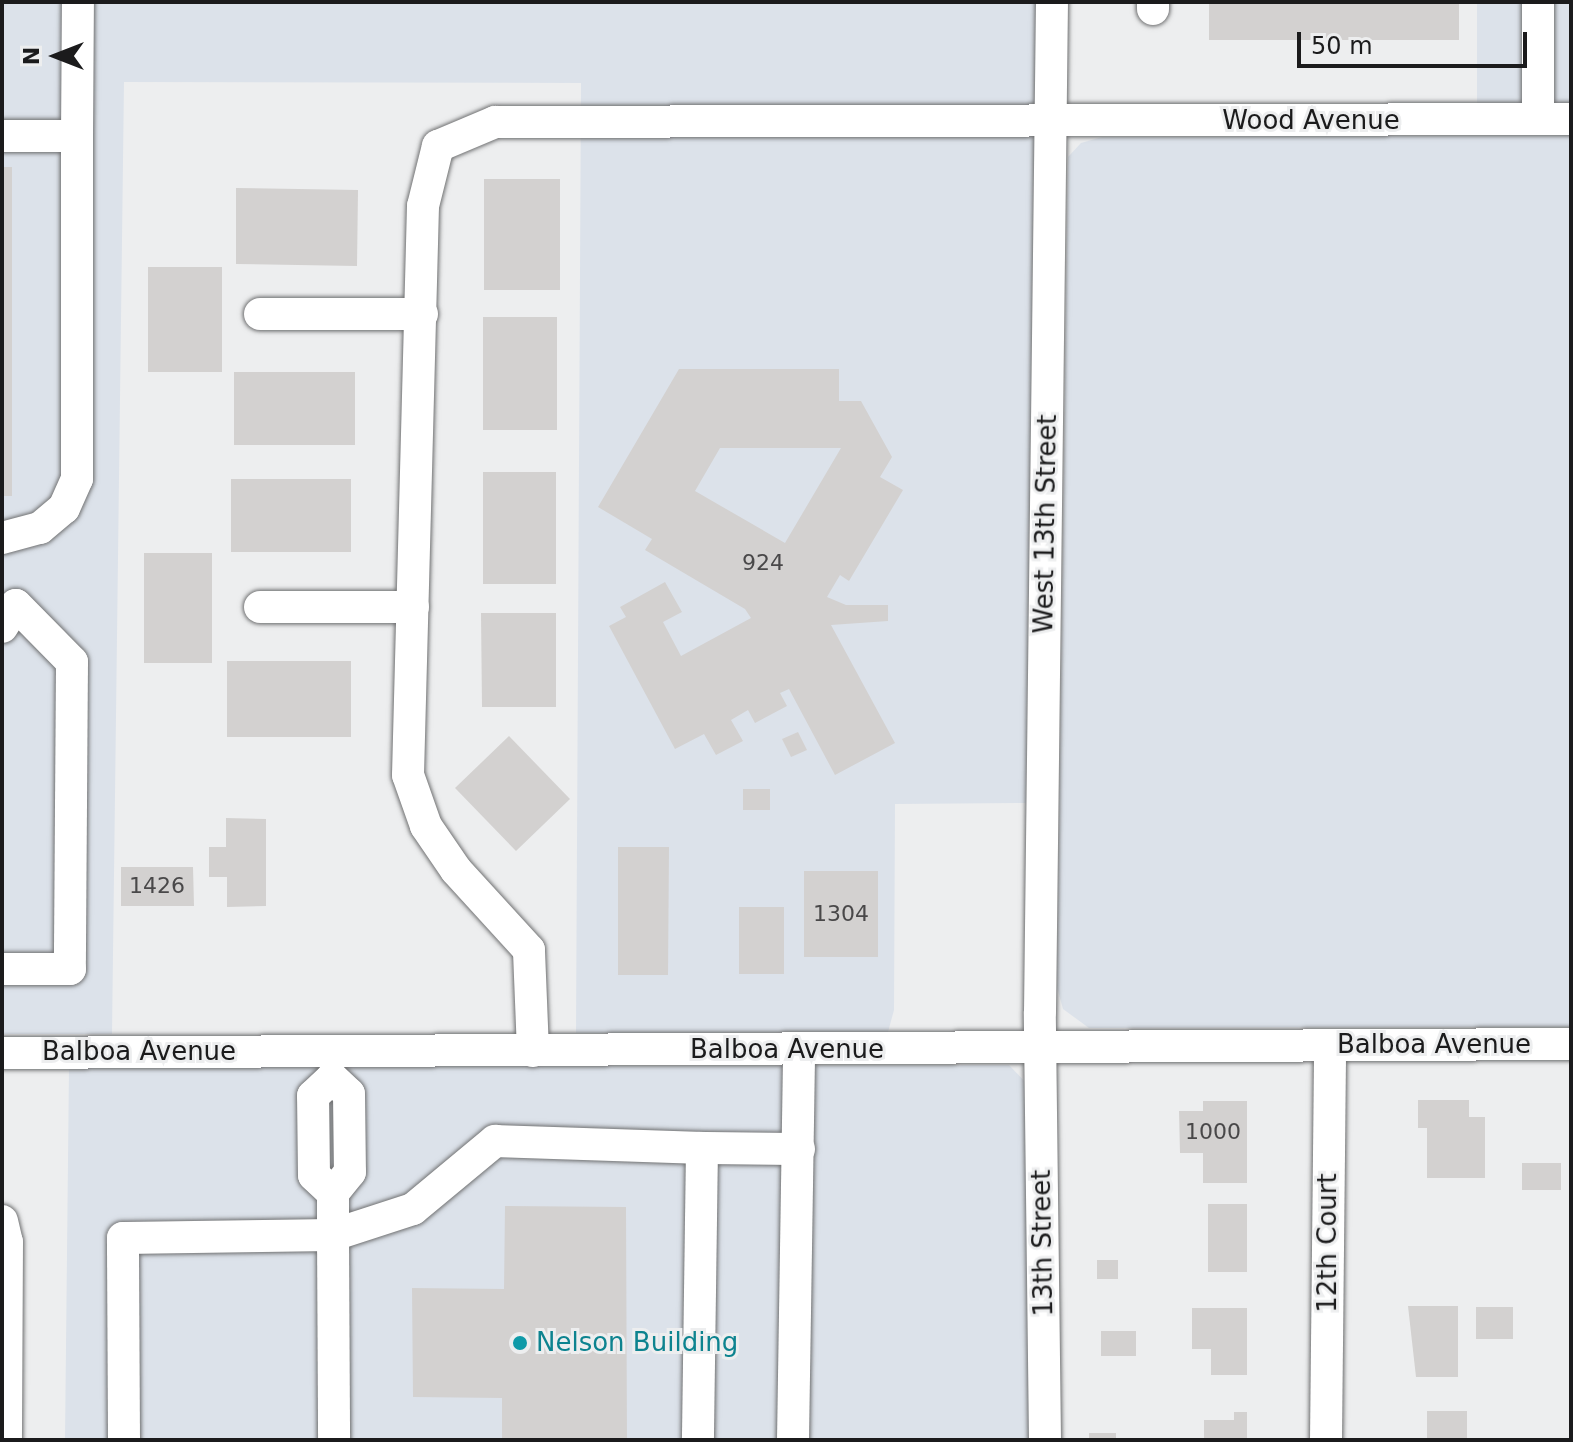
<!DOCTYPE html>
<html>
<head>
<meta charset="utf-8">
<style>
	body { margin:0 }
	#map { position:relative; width:1573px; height:1442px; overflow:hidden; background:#edeeef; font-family:"DejaVu Sans",sans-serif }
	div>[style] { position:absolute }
	.built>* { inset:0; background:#dce2ea }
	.building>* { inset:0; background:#d3d1d0 }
	.roads { filter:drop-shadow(0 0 2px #707172) drop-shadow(0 0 2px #707172) }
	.minor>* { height:32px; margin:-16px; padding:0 16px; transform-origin:16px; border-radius:16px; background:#fff }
	.dots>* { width:22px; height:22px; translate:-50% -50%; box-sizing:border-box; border:4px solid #edeeef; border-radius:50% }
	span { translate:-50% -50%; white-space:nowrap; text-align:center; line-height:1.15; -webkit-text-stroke:6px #edeeef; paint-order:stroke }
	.number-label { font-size:22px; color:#494849 }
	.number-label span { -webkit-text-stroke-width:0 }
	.street-label { font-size:26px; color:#1b1b1c }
	.culture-label { font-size:26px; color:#0d838f }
	.left { translate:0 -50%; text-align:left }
	.frame { position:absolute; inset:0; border:4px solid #1b1b1c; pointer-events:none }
	.north { position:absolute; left:16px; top:16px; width:80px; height:80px; -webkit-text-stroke:6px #edeeef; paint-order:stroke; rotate:270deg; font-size:22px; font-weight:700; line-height:32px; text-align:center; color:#1b1b1c }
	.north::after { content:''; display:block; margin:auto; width:28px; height:36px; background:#1b1b1c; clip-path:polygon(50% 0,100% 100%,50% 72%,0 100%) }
	.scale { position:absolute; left:1297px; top:32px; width:230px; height:36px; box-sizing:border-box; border:4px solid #1b1b1c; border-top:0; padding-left:10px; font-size:24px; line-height:28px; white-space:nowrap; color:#1b1b1c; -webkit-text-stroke:6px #edeeef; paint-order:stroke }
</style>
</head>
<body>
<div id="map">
	<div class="built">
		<div style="clip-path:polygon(2px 2px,1036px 2px,1026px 803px,895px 804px,894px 1010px,888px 1032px,576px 1033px,581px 83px,124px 82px,112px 1034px,2px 1034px)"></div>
		<div style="clip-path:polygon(1477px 2px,1571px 2px,1571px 106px,1477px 106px)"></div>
		<div style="clip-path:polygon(1571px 135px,1571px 1027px,1089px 1028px,1063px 1009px,1057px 987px,1068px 157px,1081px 143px,1102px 137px)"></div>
		<div style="clip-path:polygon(1009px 1065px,1031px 1088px,1036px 1440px,65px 1440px,69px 1067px)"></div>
	</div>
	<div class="building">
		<div style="clip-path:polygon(1209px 2px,1459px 2px,1459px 40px,1209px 40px)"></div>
		<div style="clip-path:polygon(2px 167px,12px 167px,12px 496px,2px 496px)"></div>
		<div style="clip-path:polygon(484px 179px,560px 179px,560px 290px,484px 290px)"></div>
		<div style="clip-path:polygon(236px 188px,358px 190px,357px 266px,236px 264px)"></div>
		<div style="clip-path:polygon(148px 267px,222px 267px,222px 372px,148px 372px)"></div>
		<div style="clip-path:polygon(483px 317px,557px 317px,557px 430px,483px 430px)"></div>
		<div style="clip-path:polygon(evenodd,679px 369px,839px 369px,839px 401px,861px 401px,892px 457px,880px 477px,903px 490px,849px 581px,840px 575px,827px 597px,846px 605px,888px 605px,888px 621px,831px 625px,895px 743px,835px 775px,789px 689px,780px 693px,787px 706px,755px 723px,748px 710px,731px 720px,743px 741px,716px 755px,704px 734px,675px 749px,609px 626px,626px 617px,620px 607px,665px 582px,682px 612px,663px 622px,681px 656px,751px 618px,745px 609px,645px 550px,652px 539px,598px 507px,679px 369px,720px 448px,841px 448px,785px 543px,695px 491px,720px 448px)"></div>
		<div style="clip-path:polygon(234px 372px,355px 372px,355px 445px,234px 445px)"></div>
		<div style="clip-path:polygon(483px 472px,556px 472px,556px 584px,483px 584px)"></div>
		<div style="clip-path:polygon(231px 479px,351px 479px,351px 552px,231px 552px)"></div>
		<div style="clip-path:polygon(144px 553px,212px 553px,212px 663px,144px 663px)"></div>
		<div style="clip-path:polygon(481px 613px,556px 613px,556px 707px,482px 707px)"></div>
		<div style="clip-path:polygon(227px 661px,351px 661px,351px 737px,227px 737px)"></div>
		<div style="clip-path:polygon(798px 732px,807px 750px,791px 757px,782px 739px)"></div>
		<div style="clip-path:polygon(509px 736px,570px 799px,516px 851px,455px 788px)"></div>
		<div style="clip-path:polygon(743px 789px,770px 789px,770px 810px,743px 810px)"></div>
		<div style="clip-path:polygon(226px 818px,266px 819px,266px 906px,227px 907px,227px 877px,209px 877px,209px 847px,226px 847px)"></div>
		<div style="clip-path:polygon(618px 847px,669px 847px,668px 975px,618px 975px)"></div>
		<div style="clip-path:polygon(121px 867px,193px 867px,194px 906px,121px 906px)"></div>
		<div style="clip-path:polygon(804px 871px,878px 871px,878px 957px,804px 957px)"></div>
		<div style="clip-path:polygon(739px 907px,784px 907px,784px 974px,739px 974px)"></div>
		<div style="clip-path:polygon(1418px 1100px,1469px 1100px,1469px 1117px,1485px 1117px,1485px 1178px,1427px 1178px,1427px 1128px,1418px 1128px)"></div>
		<div style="clip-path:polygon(1203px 1101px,1247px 1101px,1247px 1183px,1203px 1183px,1203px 1153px,1180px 1153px,1179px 1111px,1203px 1111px)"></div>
		<div style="clip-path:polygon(1522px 1163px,1561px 1163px,1561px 1190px,1522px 1190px)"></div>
		<div style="clip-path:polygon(1208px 1204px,1247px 1204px,1247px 1272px,1208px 1272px)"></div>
		<div style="clip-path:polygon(505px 1206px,626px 1207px,627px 1440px,502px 1440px,502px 1398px,413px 1397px,412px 1288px,504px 1289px)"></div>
		<div style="clip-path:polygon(1097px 1260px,1118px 1260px,1118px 1279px,1097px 1279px)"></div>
		<div style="clip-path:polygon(1408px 1306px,1458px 1306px,1458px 1377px,1416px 1377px)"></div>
		<div style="clip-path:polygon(1476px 1307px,1513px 1307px,1513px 1339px,1476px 1339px)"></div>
		<div style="clip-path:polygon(1192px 1308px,1247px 1308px,1247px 1375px,1211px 1375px,1211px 1349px,1192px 1349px)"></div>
		<div style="clip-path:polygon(1101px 1331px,1136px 1331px,1136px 1356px,1101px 1356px)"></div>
		<div style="clip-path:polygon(1427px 1411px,1467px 1411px,1467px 1440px,1427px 1440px)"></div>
		<div style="clip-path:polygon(1234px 1412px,1247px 1412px,1247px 1440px,1204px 1440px,1204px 1420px,1234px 1420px)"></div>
		<div style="clip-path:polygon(1089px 1433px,1116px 1433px,1116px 1440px,1089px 1440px)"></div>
	</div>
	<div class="roads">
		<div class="minor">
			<div style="left:1153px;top:9px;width:7px;rotate:-90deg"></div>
			<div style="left:1538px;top:119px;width:117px;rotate:-90deg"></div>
			<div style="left:2px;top:136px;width:75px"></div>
			<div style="left:77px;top:136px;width:134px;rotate:-89.6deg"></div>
			<div style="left:260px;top:314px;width:162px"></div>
			<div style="left:2px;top:538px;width:39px;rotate:-15deg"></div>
			<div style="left:40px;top:528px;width:31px;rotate:-40deg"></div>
			<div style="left:64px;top:508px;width:32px;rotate:-66deg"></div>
			<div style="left:77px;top:479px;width:343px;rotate:-90deg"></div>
			<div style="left:260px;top:607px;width:153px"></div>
			<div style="left:2px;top:627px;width:26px;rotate:-58deg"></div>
			<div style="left:16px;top:605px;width:80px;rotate:45.5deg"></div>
			<div style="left:72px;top:662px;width:307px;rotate:90.4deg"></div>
			<div style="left:70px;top:969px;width:68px;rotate:180deg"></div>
			<div style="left:533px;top:1051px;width:101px;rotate:-92.3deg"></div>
			<div style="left:529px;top:950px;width:108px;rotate:-132.4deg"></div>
			<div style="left:456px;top:870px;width:53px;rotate:-124.3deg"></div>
			<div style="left:426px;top:826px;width:54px;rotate:-109.4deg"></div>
			<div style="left:408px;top:775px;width:569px;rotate:-88.49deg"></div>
			<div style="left:423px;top:206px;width:62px;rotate:-76deg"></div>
			<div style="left:438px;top:146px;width:62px;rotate:-22.8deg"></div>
			<div style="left:495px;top:122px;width:1076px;rotate:-0.16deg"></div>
			<div style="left:2px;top:1053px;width:1569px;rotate:-0.33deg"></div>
			<div style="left:702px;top:1148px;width:97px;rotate:0.6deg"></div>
			<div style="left:333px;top:1193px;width:26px;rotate:-137deg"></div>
			<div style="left:314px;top:1175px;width:79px;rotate:-90.7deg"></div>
			<div style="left:313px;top:1096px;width:26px;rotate:-43deg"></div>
			<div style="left:332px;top:1078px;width:23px;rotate:43deg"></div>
			<div style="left:349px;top:1094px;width:78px;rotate:89.3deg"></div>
			<div style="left:350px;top:1172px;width:27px;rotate:129deg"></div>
			<div style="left:333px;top:1193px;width:42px;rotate:90deg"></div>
			<div style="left:333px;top:1235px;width:84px;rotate:-18deg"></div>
			<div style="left:413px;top:1209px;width:107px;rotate:-39.7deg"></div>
			<div style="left:495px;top:1141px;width:207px;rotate:1.9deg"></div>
			<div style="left:702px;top:1148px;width:292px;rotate:90.8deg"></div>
			<div style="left:2px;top:1221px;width:22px;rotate:77deg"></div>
			<div style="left:7px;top:1242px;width:198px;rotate:90.3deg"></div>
			<div style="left:124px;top:1440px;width:202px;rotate:-90.3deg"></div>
			<div style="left:123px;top:1238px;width:210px;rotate:-0.8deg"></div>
			<div style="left:333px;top:1235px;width:205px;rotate:89.7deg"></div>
			<div style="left:793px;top:1440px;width:389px;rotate:-89.1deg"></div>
			<div style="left:1045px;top:1440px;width:428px;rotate:-90.7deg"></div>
			<div style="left:1040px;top:1012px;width:1010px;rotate:-89.32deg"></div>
			<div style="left:1326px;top:1440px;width:394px;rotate:-89.4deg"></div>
		</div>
	</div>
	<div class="dots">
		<div style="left:520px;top:1343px;background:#0f9aa8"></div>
	</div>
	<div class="number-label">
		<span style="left:763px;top:563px">924</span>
		<span style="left:157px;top:886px">1426</span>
		<span style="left:841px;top:914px">1304</span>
		<span style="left:1213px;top:1132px">1000</span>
	</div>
	<div class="street-label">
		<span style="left:1311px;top:121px">Wood Avenue</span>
		<span style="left:1046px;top:524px;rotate:-89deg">West 13th Street</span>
		<span style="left:1434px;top:1045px">Balboa Avenue</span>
		<span style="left:787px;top:1050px">Balboa Avenue</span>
		<span style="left:139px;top:1052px">Balboa Avenue</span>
		<span style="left:1043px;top:1243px;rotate:-91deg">13th Street</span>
		<span style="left:1328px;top:1243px;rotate:-90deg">12th Court</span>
	</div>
	<div class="culture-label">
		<span class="left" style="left:536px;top:1343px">Nelson Building</span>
	</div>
	<div class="frame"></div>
	<div class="north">N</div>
	<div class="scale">50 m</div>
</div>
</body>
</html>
